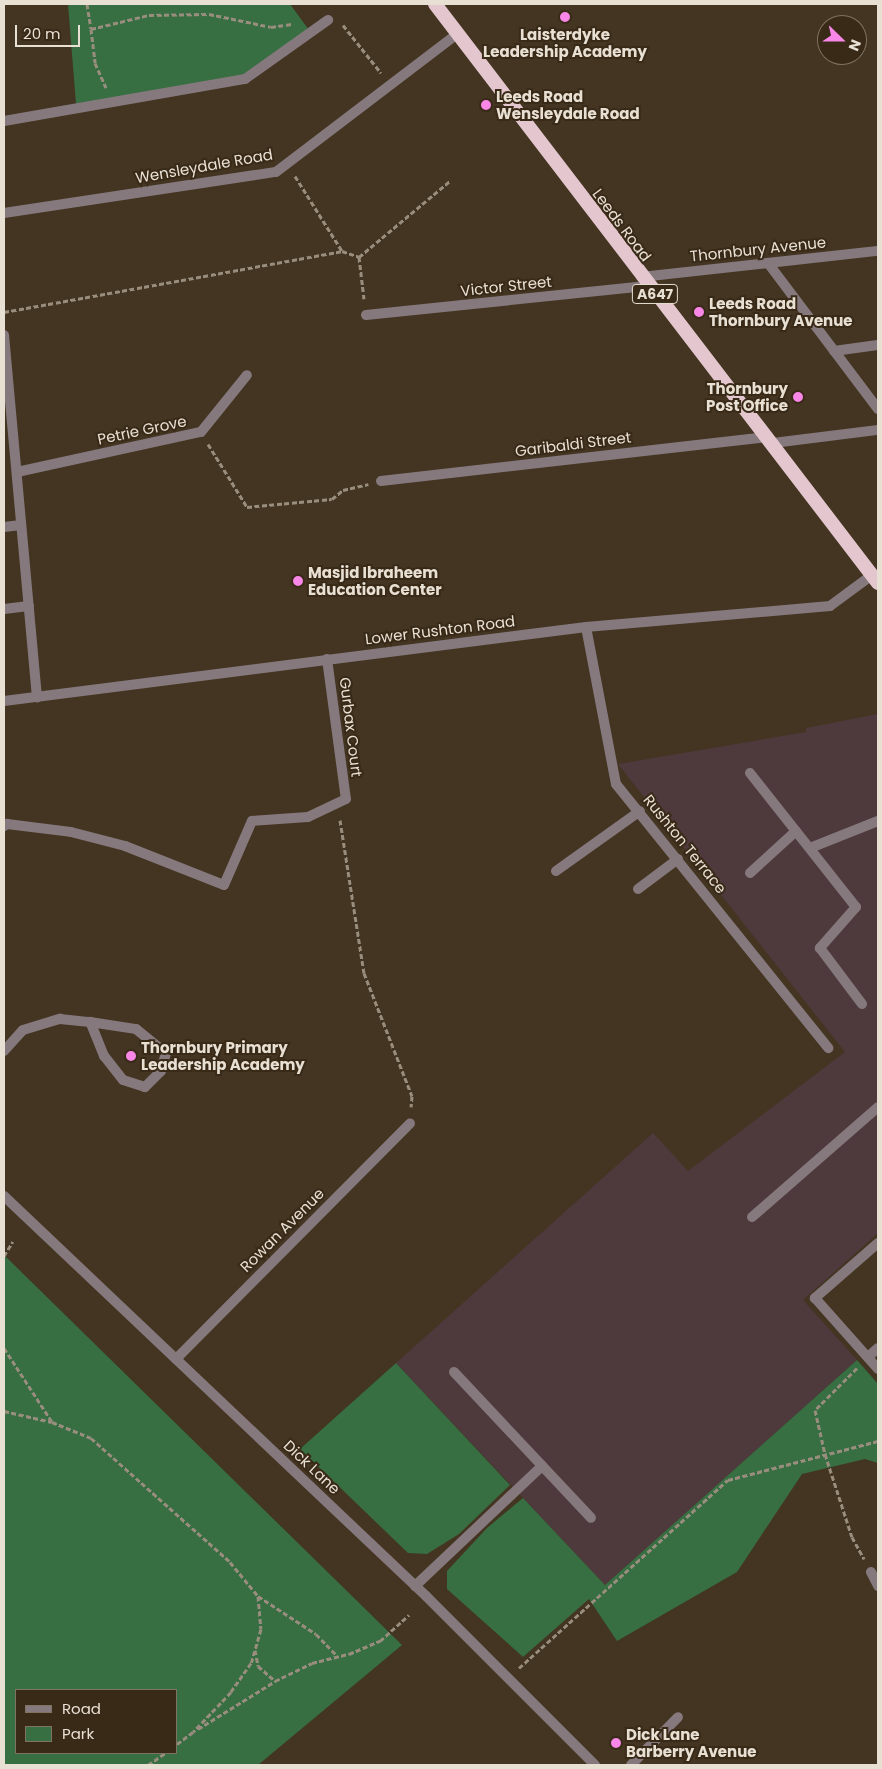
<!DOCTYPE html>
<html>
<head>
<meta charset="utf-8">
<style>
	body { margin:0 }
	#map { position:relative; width:882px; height:1769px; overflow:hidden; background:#433522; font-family:Poppins,sans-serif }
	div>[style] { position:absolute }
	.industrial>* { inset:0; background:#4e393c }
	.green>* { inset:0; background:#376e42 }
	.path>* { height:3px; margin-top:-1.5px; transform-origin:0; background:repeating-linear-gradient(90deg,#998e7e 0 5px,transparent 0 7.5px) }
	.service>* { height:10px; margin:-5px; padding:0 5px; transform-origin:5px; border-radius:5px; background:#86797d }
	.minor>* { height:10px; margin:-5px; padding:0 5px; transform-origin:5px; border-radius:5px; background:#86797d }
	.tertiary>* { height:10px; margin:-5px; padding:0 5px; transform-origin:5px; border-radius:5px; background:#86797d }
	.trunk>* { height:14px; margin:-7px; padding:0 7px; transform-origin:7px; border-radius:7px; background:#e4c7ce }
	.dots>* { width:14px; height:14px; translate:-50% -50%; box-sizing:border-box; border:2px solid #392a18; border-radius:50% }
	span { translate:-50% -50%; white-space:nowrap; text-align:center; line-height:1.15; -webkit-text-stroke:4px #392a18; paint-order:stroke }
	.shield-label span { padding:1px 4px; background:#392a18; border:1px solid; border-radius:4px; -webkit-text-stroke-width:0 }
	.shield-label { font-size:14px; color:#e9e0d4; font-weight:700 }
	.poi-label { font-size:15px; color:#e9e0d4; font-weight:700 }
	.left { translate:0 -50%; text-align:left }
	.right { translate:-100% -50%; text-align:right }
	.street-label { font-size:15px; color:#e9e0d4 }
	.frame { position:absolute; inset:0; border:5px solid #e9e0d4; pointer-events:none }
	.legend { position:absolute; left:15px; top:1689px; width:162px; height:65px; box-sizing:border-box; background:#392a18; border:1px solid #7f7363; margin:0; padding:6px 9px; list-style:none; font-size:15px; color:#e9e0d4 }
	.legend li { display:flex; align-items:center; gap:10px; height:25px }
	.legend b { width:25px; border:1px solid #7f7363 }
	.north { position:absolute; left:817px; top:15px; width:50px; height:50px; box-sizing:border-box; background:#392a18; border:1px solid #7f7363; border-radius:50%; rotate:112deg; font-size:14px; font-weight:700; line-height:20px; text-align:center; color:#e9e0d4 }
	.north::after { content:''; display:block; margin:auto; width:18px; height:22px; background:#f987e8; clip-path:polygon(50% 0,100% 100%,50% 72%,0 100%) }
	.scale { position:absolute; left:15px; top:25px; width:65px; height:22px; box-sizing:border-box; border:2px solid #e9e0d4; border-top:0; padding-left:6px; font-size:15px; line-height:18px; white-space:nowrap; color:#e9e0d4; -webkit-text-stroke:4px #392a18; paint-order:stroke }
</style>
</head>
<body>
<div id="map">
	<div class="industrial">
		<div style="clip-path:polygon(878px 714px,878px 1233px,803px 1300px,857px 1360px,605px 1585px,396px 1363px,653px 1133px,688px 1171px,845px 1052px,618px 764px,806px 732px,806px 728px)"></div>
	</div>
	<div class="green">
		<div style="clip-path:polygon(68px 4px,290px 4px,309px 30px,242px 76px,76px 104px)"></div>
		<div style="clip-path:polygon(evenodd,4px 1255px,402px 1645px,258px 1765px,4px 1765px,4px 1255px,176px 1690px,176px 1753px,16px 1753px,16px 1690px,176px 1690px)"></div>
		<div style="clip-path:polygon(857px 1360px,878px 1384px,878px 1463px,865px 1459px,802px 1474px,737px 1572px,617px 1641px,589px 1599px,523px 1657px,447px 1589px,447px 1571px,487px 1528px,523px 1498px,605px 1585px)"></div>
		<div style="clip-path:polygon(396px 1363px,510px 1485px,459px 1534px,427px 1554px,408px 1553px,300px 1449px)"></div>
	</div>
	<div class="path">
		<div style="left:87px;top:4px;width:25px;rotate:81deg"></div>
		<div style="left:91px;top:29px;width:60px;rotate:-13.6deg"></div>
		<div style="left:149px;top:15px;width:60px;rotate:-1deg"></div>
		<div style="left:209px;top:14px;width:63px;rotate:11.8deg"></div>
		<div style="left:271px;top:27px;width:21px;rotate:-8deg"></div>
		<div style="left:343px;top:25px;width:61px;rotate:51.6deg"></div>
		<div style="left:91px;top:29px;width:34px;rotate:83deg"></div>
		<div style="left:95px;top:63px;width:27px;rotate:66deg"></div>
		<div style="left:295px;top:176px;width:89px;rotate:57.9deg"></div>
		<div style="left:342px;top:251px;width:18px;rotate:19deg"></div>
		<div style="left:359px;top:257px;width:42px;rotate:83.2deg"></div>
		<div style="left:359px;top:257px;width:119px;rotate:-39.9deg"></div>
		<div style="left:4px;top:312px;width:343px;rotate:-10.2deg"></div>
		<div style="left:208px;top:444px;width:74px;rotate:58.2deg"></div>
		<div style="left:247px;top:507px;width:85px;rotate:-5.4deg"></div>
		<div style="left:332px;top:499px;width:14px;rotate:-39deg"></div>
		<div style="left:343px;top:490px;width:26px;rotate:-13deg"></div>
		<div style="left:340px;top:820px;width:155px;rotate:81.1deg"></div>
		<div style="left:364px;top:973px;width:132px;rotate:68.7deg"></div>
		<div style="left:412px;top:1096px;width:11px;rotate:95deg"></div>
		<div style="left:4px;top:1256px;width:17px;rotate:-59deg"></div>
		<div style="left:4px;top:1348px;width:88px;rotate:57deg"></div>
		<div style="left:857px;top:1368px;width:59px;rotate:135deg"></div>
		<div style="left:815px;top:1410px;width:45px;rotate:77.2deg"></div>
		<div style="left:825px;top:1454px;width:87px;rotate:72deg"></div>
		<div style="left:852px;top:1537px;width:25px;rotate:61deg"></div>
		<div style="left:4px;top:1411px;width:49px;rotate:12.9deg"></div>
		<div style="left:52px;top:1422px;width:42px;rotate:22.3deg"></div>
		<div style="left:91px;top:1438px;width:186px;rotate:41.7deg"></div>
		<div style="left:230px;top:1562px;width:44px;rotate:50.5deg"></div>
		<div style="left:258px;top:1596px;width:33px;rotate:85deg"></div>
		<div style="left:261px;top:1629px;width:35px;rotate:106deg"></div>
		<div style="left:251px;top:1663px;width:35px;rotate:125deg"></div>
		<div style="left:231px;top:1692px;width:55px;rotate:133.5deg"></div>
		<div style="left:193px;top:1732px;width:21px;rotate:143deg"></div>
		<div style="left:258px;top:1596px;width:69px;rotate:33.2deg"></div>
		<div style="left:316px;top:1634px;width:30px;rotate:46deg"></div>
		<div style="left:255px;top:1650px;width:16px;rotate:79deg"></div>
		<div style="left:258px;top:1666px;width:23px;rotate:41deg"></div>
		<div style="left:519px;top:1668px;width:281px;rotate:-42deg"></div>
		<div style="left:728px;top:1480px;width:155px;rotate:-14.6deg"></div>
		<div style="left:198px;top:1729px;width:91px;rotate:-31.9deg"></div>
		<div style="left:275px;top:1681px;width:41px;rotate:-25.9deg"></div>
		<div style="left:312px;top:1663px;width:38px;rotate:-14deg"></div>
		<div style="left:349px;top:1654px;width:34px;rotate:-23deg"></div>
		<div style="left:380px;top:1641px;width:39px;rotate:-42deg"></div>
		<div style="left:148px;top:1765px;width:21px;rotate:-35deg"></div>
	</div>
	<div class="service">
		<div style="left:4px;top:121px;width:245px;rotate:-9.9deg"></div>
		<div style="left:245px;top:79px;width:102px;rotate:-35.4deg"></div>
		<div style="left:768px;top:263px;width:183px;rotate:53deg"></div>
		<div style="left:834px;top:351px;width:44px;rotate:-7.8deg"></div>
		<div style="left:4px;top:609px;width:25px;rotate:-7deg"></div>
		<div style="left:750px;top:773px;width:171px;rotate:51.7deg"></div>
		<div style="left:856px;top:907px;width:55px;rotate:131.3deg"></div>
		<div style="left:820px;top:948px;width:70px;rotate:53.1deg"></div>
		<div style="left:4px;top:826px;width:4px;rotate:-34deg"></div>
		<div style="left:7px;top:824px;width:64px;rotate:7.1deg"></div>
		<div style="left:71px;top:832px;width:56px;rotate:14.5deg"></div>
		<div style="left:125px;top:846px;width:106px;rotate:21.5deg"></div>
		<div style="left:224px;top:885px;width:70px;rotate:-66.4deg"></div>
		<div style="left:252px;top:821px;width:56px;rotate:-4.1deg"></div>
		<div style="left:308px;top:817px;width:42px;rotate:-25.3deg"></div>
		<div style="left:810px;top:848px;width:73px;rotate:-21.7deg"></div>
		<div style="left:750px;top:873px;width:62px;rotate:-42.4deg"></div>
		<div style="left:638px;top:889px;width:50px;rotate:-36.9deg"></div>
		<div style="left:4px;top:1051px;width:28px;rotate:-48deg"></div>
		<div style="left:23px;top:1030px;width:39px;rotate:-17deg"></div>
		<div style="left:60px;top:1019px;width:30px;rotate:6deg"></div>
		<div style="left:90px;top:1022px;width:47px;rotate:8.7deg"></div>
		<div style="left:136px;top:1029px;width:38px;rotate:39deg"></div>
		<div style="left:166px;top:1053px;width:19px;rotate:106deg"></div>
		<div style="left:161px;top:1071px;width:23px;rotate:135deg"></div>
		<div style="left:145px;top:1087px;width:23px;rotate:-162deg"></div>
		<div style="left:123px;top:1080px;width:31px;rotate:-128deg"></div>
		<div style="left:104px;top:1056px;width:37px;rotate:-112deg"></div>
		<div style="left:752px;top:1217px;width:167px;rotate:-41.1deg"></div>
		<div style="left:878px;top:1243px;width:84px;rotate:138.9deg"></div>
		<div style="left:815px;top:1298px;width:95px;rotate:48.4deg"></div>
		<div style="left:454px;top:1372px;width:200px;rotate:46.8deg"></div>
		<div style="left:415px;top:1586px;width:175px;rotate:-43.4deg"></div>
	</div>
	<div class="minor">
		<div style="left:4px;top:213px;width:275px;rotate:-8.6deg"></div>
		<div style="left:276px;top:172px;width:226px;rotate:-37.3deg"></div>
		<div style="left:641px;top:277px;width:238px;rotate:-6.3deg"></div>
		<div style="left:366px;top:315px;width:284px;rotate:-5.9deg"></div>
		<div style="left:4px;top:335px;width:364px;rotate:84.8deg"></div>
		<div style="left:773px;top:443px;width:106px;rotate:-7.1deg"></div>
		<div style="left:17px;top:472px;width:188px;rotate:-12.3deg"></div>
		<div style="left:201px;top:432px;width:73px;rotate:-51.1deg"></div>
		<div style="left:381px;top:481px;width:390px;rotate:-6.5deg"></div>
		<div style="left:4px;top:527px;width:17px;rotate:-7deg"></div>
		<div style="left:586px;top:627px;width:160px;rotate:79.2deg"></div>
		<div style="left:616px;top:784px;width:339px;rotate:51.2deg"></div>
		<div style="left:327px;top:659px;width:141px;rotate:82.3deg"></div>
		<div style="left:4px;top:701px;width:587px;rotate:-7.25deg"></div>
		<div style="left:586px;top:627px;width:245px;rotate:-4.9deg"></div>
		<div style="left:830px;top:606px;width:52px;rotate:-36.4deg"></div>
		<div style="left:556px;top:871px;width:103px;rotate:-35.5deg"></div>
		<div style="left:868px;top:1357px;width:13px;rotate:-42deg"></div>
		<div style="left:176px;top:1359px;width:332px;rotate:-45.2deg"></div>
		<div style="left:871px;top:1572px;width:16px;rotate:63deg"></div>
		<div style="left:631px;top:1765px;width:67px;rotate:-45.6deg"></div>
	</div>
	<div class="tertiary">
		<div style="left:4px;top:1196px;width:581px;rotate:43.47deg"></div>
		<div style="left:426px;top:1596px;width:239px;rotate:45deg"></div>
	</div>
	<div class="trunk">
		<div style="left:435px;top:4px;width:729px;rotate:52.58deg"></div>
	</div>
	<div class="dots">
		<div style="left:565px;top:17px;background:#f987e8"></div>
		<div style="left:486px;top:105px;background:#f987e8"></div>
		<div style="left:699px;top:312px;background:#f987e8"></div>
		<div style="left:798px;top:397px;background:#f987e8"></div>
		<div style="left:298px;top:581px;background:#f987e8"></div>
		<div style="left:131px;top:1056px;background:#f987e8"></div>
		<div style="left:616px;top:1743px;background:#f987e8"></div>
	</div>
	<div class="shield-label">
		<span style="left:655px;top:294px">A647</span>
	</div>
	<div class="poi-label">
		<span style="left:565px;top:43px">Laisterdyke<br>Leadership Academy</span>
		<span class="left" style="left:496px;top:105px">Leeds Road<br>Wensleydale Road</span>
		<span class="left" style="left:709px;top:312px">Leeds Road<br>Thornbury Avenue</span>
		<span class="right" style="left:788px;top:397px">Thornbury<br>Post Office</span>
		<span class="left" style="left:308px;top:581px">Masjid Ibraheem<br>Education Center</span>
		<span class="left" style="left:141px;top:1056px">Thornbury Primary<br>Leadership Academy</span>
		<span class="left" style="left:626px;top:1743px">Dick Lane<br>Barberry Avenue</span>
	</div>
	<div class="street-label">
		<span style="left:204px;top:166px;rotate:-10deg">Wensleydale Road</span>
		<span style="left:622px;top:225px;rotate:53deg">Leeds Road</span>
		<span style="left:758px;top:249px;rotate:-6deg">Thornbury Avenue</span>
		<span style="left:506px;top:286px;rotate:-6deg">Victor Street</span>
		<span style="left:142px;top:430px;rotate:-12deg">Petrie Grove</span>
		<span style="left:573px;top:444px;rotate:-7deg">Garibaldi Street</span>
		<span style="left:440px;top:630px;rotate:-7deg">Lower Rushton Road</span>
		<span style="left:351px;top:727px;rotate:83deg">Gurbax Court</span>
		<span style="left:685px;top:844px;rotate:51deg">Rushton Terrace</span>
		<span style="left:282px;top:1230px;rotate:-45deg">Rowan Avenue</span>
		<span style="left:312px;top:1467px;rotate:43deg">Dick Lane</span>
	</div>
	<div class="frame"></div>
	<ul class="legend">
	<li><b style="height:6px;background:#86797d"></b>Road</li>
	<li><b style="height:14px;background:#376e42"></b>Park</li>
	</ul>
	<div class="north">N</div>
	<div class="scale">20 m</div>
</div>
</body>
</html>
